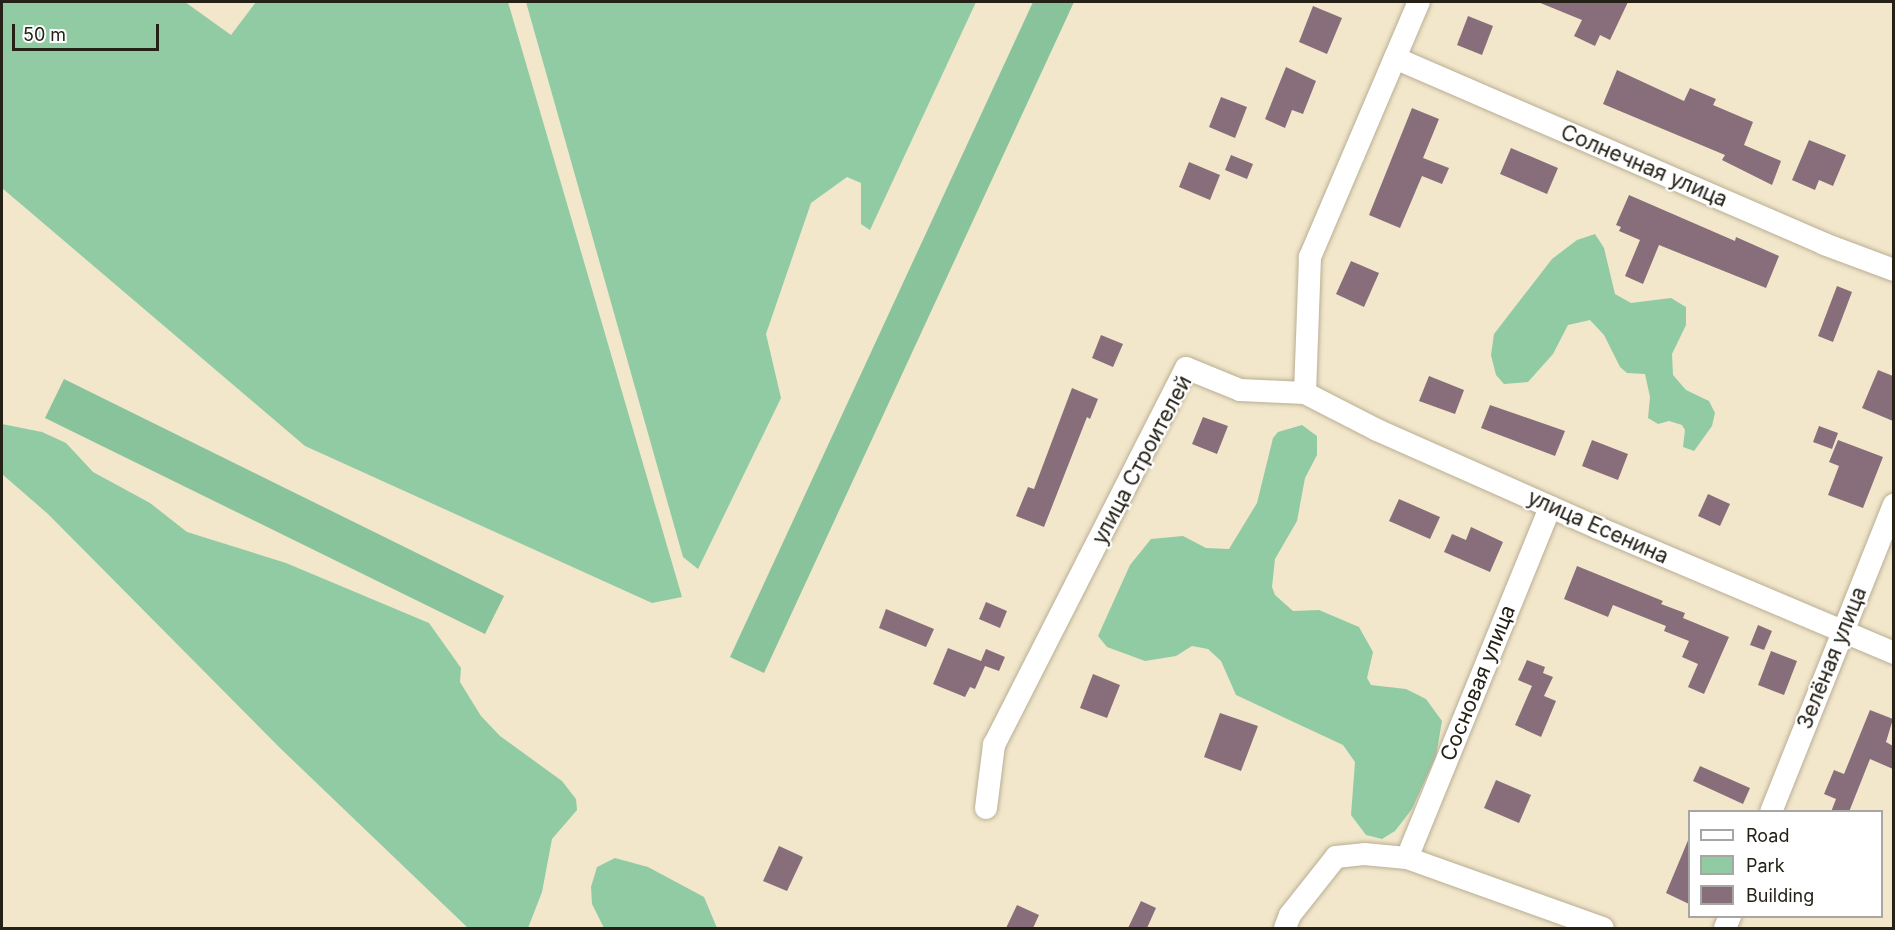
<!DOCTYPE html>
<html>
<head>
<meta charset="utf-8">
<style>
	body { margin:0 }
	#map { position:relative; width:1895px; height:930px; overflow:hidden; background:#f2e7cb; font-family:Inter,sans-serif }
	div>[style] { position:absolute }
	.green>* { inset:0; background:#90cba3 }
	.forest>* { inset:0; background:#88c39b }
	.building>* { inset:0; background:#886e7b }
	.roads { filter:drop-shadow(0 0 2px #b9ae94) drop-shadow(0 0 2px #b9ae94) }
	.minor>* { height:22px; margin:-11px; padding:0 11px; transform-origin:11px; border-radius:11px; background:#fff }
	span { translate:-50% -50%; white-space:nowrap; text-align:center; line-height:1.15; -webkit-text-stroke:4.5px #fff; paint-order:stroke }
	.street-label { font-size:21px; color:#252117 }
	.frame { position:absolute; inset:0; border:3px solid #252117; pointer-events:none }
	.legend { position:absolute; left:1688px; top:810px; width:195px; height:108px; box-sizing:border-box; background:#fff; border:2px solid #a8a6a2; margin:0; padding:8px 10px; list-style:none; font-size:18px; color:#252117 }
	.legend li { display:flex; align-items:center; gap:12px; height:30px }
	.legend b { width:30px; border:2px solid #a8a6a2 }
	.scale { position:absolute; left:12px; top:24px; width:147px; height:27px; box-sizing:border-box; border:3px solid #252117; border-top:0; padding-left:8px; font-size:18px; line-height:21px; white-space:nowrap; color:#252117; -webkit-text-stroke:4px #fff; paint-order:stroke }
</style>
</head>
<body>
<div id="map">
	<div class="green">
		<div style="clip-path:polygon(2px 2px,185px 2px,231px 35px,256px 2px,508px 2px,682px 597px,652px 603px,305px 446px,2px 188px)"></div>
		<div style="clip-path:polygon(526px 2px,976px 2px,870px 230px,861px 224px,861px 183px,847px 177px,811px 203px,766px 334px,781px 398px,698px 569px,683px 557px)"></div>
		<div style="clip-path:polygon(1595px 234px,1604px 248px,1615px 294px,1631px 303px,1671px 298px,1686px 307px,1686px 325px,1672px 354px,1673px 375px,1686px 390px,1709px 401px,1715px 413px,1712px 426px,1694px 451px,1683px 447px,1685px 430px,1682px 425px,1669px 421px,1658px 424px,1648px 418px,1650px 397px,1645px 374px,1627px 373px,1620px 367px,1604px 335px,1590px 320px,1568px 325px,1553px 354px,1528px 382px,1504px 384px,1496px 375px,1491px 355px,1494px 334px,1552px 259px,1577px 240px)"></div>
		<div style="clip-path:polygon(2px 424px,42px 432px,66px 443px,93px 472px,150px 503px,187px 532px,286px 563px,429px 623px,461px 668px,460px 682px,481px 716px,500px 736px,562px 781px,576px 799px,577px 810px,552px 839px,542px 892px,528px 928px,468px 928px,280px 748px,48px 514px,2px 474px)"></div>
		<div style="clip-path:polygon(1302px 425px,1317px 436px,1317px 455px,1305px 478px,1297px 521px,1275px 559px,1272px 587px,1275px 595px,1293px 611px,1319px 610px,1359px 627px,1373px 652px,1367px 678px,1371px 685px,1406px 689px,1426px 699px,1442px 721px,1436px 756px,1412px 809px,1395px 831px,1382px 839px,1366px 835px,1351px 815px,1355px 762px,1343px 745px,1236px 695px,1221px 661px,1208px 649px,1192px 646px,1176px 656px,1145px 661px,1107px 647px,1098px 636px,1130px 565px,1151px 539px,1183px 536px,1206px 548px,1229px 549px,1257px 503px,1273px 438px,1278px 432px)"></div>
		<div style="clip-path:polygon(615px 858px,648px 867px,704px 897px,717px 928px,604px 928px,592px 904px,591px 887px,597px 867px)"></div>
	</div>
	<div class="forest">
		<div style="clip-path:polygon(1033px 2px,1074px 2px,764px 673px,730px 657px)"></div>
		<div style="clip-path:polygon(64px 379px,504px 596px,485px 634px,45px 418px)"></div>
	</div>
	<div class="building">
		<div style="clip-path:polygon(1538px 2px,1628px 2px,1610px 40px,1600px 35px,1595px 46px,1574px 36px,1582px 20px)"></div>
		<div style="clip-path:polygon(1313px 6px,1342px 18px,1327px 54px,1299px 42px)"></div>
		<div style="clip-path:polygon(1468px 16px,1493px 26px,1482px 55px,1457px 45px)"></div>
		<div style="clip-path:polygon(1286px 67px,1316px 81px,1303px 114px,1292px 110px,1285px 128px,1265px 119px)"></div>
		<div style="clip-path:polygon(1617px 70px,1684px 101px,1690px 88px,1716px 99px,1713px 105px,1753px 122px,1744px 145px,1781px 161px,1772px 185px,1722px 160px,1725px 155px,1603px 104px)"></div>
		<div style="clip-path:polygon(1221px 97px,1247px 107px,1235px 138px,1209px 127px)"></div>
		<div style="clip-path:polygon(1412px 108px,1439px 119px,1423px 158px,1449px 168px,1442px 184px,1422px 176px,1400px 228px,1369px 215px)"></div>
		<div style="clip-path:polygon(1809px 140px,1846px 155px,1833px 186px,1819px 180px,1815px 190px,1792px 180px)"></div>
		<div style="clip-path:polygon(1511px 148px,1558px 168px,1547px 194px,1500px 174px)"></div>
		<div style="clip-path:polygon(1231px 155px,1253px 164px,1247px 179px,1225px 170px)"></div>
		<div style="clip-path:polygon(1189px 162px,1220px 175px,1210px 200px,1179px 187px)"></div>
		<div style="clip-path:polygon(1629px 195px,1735px 241px,1736px 237px,1779px 256px,1766px 288px,1659px 245px,1643px 284px,1625px 276px,1640px 240px,1619px 231px,1621px 227px,1616px 225px)"></div>
		<div style="clip-path:polygon(1351px 261px,1379px 273px,1364px 307px,1336px 294px)"></div>
		<div style="clip-path:polygon(1837px 286px,1852px 292px,1833px 342px,1818px 336px)"></div>
		<div style="clip-path:polygon(1101px 335px,1123px 344px,1113px 367px,1092px 358px)"></div>
		<div style="clip-path:polygon(1878px 370px,1893px 376px,1893px 421px,1862px 408px)"></div>
		<div style="clip-path:polygon(1429px 376px,1464px 390px,1455px 414px,1419px 401px)"></div>
		<div style="clip-path:polygon(1072px 388px,1098px 399px,1090px 419px,1087px 417px,1044px 527px,1016px 516px,1028px 487px,1034px 489px)"></div>
		<div style="clip-path:polygon(1490px 405px,1565px 431px,1555px 456px,1481px 428px)"></div>
		<div style="clip-path:polygon(1203px 417px,1228px 426px,1217px 454px,1192px 444px)"></div>
		<div style="clip-path:polygon(1819px 426px,1838px 433px,1832px 449px,1813px 442px)"></div>
		<div style="clip-path:polygon(1592px 440px,1628px 454px,1618px 480px,1582px 466px)"></div>
		<div style="clip-path:polygon(1838px 440px,1883px 457px,1863px 508px,1828px 495px,1839px 466px,1829px 462px)"></div>
		<div style="clip-path:polygon(1708px 494px,1730px 504px,1720px 526px,1698px 516px)"></div>
		<div style="clip-path:polygon(1399px 499px,1440px 517px,1430px 539px,1389px 521px)"></div>
		<div style="clip-path:polygon(1471px 527px,1503px 542px,1490px 572px,1444px 552px,1452px 534px,1466px 540px)"></div>
		<div style="clip-path:polygon(1577px 566px,1663px 601px,1661px 604px,1685px 613px,1683px 618px,1729px 637px,1704px 694px,1688px 687px,1698px 664px,1682px 657px,1689px 641px,1664px 631px,1666px 626px,1613px 605px,1608px 617px,1564px 599px)"></div>
		<div style="clip-path:polygon(986px 602px,1007px 611px,1000px 628px,979px 619px)"></div>
		<div style="clip-path:polygon(886px 609px,934px 629px,926px 647px,879px 628px)"></div>
		<div style="clip-path:polygon(1758px 625px,1772px 631px,1764px 650px,1750px 645px)"></div>
		<div style="clip-path:polygon(948px 648px,981px 661px,986px 649px,1005px 657px,999px 671px,985px 666px,975px 689px,970px 687px,965px 697px,933px 684px)"></div>
		<div style="clip-path:polygon(1771px 651px,1797px 661px,1784px 695px,1758px 685px)"></div>
		<div style="clip-path:polygon(1527px 660px,1545px 667px,1543px 673px,1553px 677px,1544px 696px,1556px 701px,1541px 737px,1515px 725px,1532px 686px,1518px 680px)"></div>
		<div style="clip-path:polygon(1093px 674px,1120px 685px,1107px 718px,1080px 708px)"></div>
		<div style="clip-path:polygon(1870px 710px,1893px 719px,1886px 742px,1893px 746px,1893px 769px,1870px 759px,1849px 812px,1831px 812px,1836px 799px,1824px 794px,1834px 770px,1844px 774px)"></div>
		<div style="clip-path:polygon(1220px 713px,1258px 726px,1241px 771px,1204px 757px)"></div>
		<div style="clip-path:polygon(1700px 766px,1750px 788px,1743px 804px,1693px 781px)"></div>
		<div style="clip-path:polygon(1496px 780px,1531px 795px,1519px 823px,1484px 808px)"></div>
		<div style="clip-path:polygon(1689px 838px,1689px 904px,1666px 893px)"></div>
		<div style="clip-path:polygon(779px 846px,803px 857px,787px 891px,763px 881px)"></div>
		<div style="clip-path:polygon(1141px 901px,1156px 908px,1147px 928px,1128px 928px)"></div>
		<div style="clip-path:polygon(1017px 905px,1039px 915px,1033px 928px,1006px 928px)"></div>
	</div>
	<div class="roads">
		<div class="minor">
			<div style="left:1395px;top:58px;width:468px;rotate:23.4deg"></div>
			<div style="left:1824px;top:244px;width:75px;rotate:20.4deg"></div>
			<div style="left:1305px;top:393px;width:81px;rotate:27.2deg"></div>
			<div style="left:1377px;top:430px;width:240px;rotate:23.9deg"></div>
			<div style="left:1596px;top:527px;width:324px;rotate:22.9deg"></div>
			<div style="left:986px;top:808px;width:64px;rotate:-82.8deg"></div>
			<div style="left:994px;top:745px;width:423px;rotate:-63deg"></div>
			<div style="left:1186px;top:368px;width:58px;rotate:22.2deg"></div>
			<div style="left:1240px;top:390px;width:65px;rotate:2.6deg"></div>
			<div style="left:1305px;top:393px;width:136px;rotate:-87.9deg"></div>
			<div style="left:1310px;top:257px;width:277px;rotate:-66.9deg"></div>
			<div style="left:1771px;top:812px;width:331px;rotate:-68.2deg"></div>
			<div style="left:1407px;top:858px;width:379px;rotate:-67.8deg"></div>
			<div style="left:1285px;top:928px;width:14px;rotate:-69deg"></div>
			<div style="left:1290px;top:915px;width:74px;rotate:-51.6deg"></div>
			<div style="left:1336px;top:857px;width:28px;rotate:-6deg"></div>
			<div style="left:1364px;top:854px;width:43px;rotate:5.3deg"></div>
			<div style="left:1407px;top:858px;width:208px;rotate:19.7deg"></div>
			<div style="left:1725px;top:928px;width:13px;rotate:-67deg"></div>
		</div>
	</div>
	<div class="street-label">
		<span style="left:1644px;top:166px;rotate:23deg">Солнечная улица</span>
		<span style="left:1142px;top:460px;rotate:-62deg">улица Строителей</span>
		<span style="left:1598px;top:527px;rotate:24deg">улица Есенина</span>
		<span style="left:1832px;top:658px;rotate:-68deg">Зелёная улица</span>
		<span style="left:1478px;top:683px;rotate:-68deg">Сосновая улица</span>
	</div>
	<div class="frame"></div>
	<ul class="legend">
	<li><b style="height:8px;background:#fff"></b>Road</li>
	<li><b style="height:16px;background:#90cba3"></b>Park</li>
	<li><b style="height:16px;background:#886e7b"></b>Building</li>
	</ul>
	<div class="scale">50 m</div>
</div>
</body>
</html>
